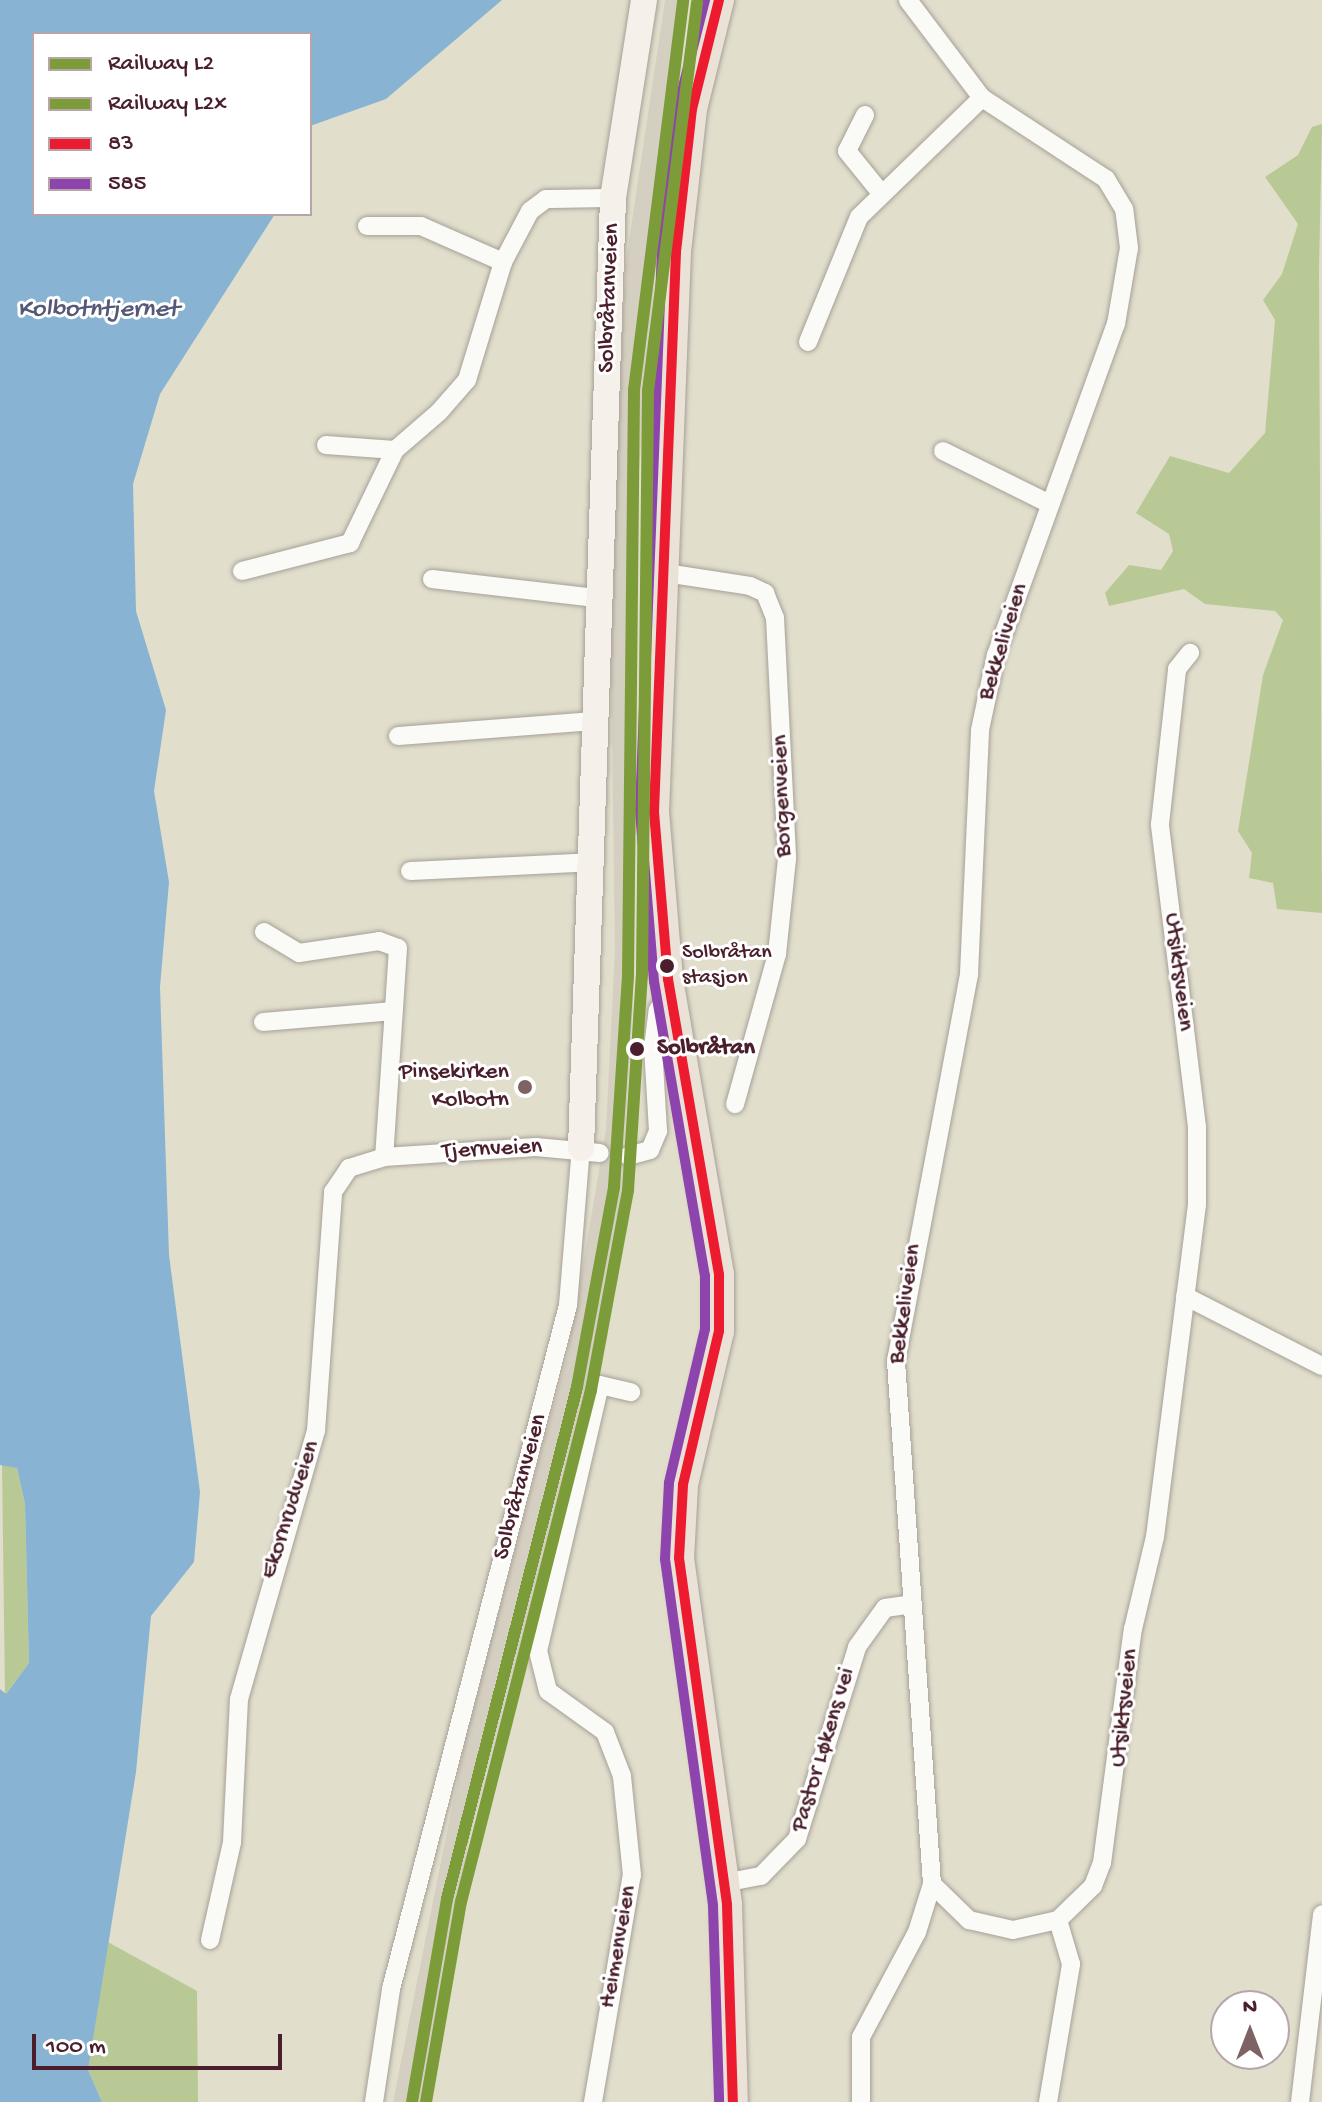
<!DOCTYPE html>
<html>
<head>
<meta charset="utf-8">
<style>
	body { margin:0 }
	#map { position:relative; width:1322px; height:2102px; overflow:hidden; background:#e1decc; font-family:"Gochi Hand",sans-serif }
	div>[style] { position:absolute }
	.industrial>* { inset:0; background:#d5cfc1 }
	.forest>* { inset:0; background:#b9c996 }
	.water>* { inset:0; background:#89b3d2 }
	.roads { filter:drop-shadow(0 0 2px #a7a097) drop-shadow(0 0 2px #a7a097) }
	.street>* { height:18px; margin:-9px; padding:0 9px; transform-origin:9px; border-radius:9px; background:#fafaf7 }
	.secondary>* { height:26px; margin:-13px; padding:0 13px; transform-origin:13px; border-radius:13px; background:#f5f1ea }
	.primary>* { height:30px; margin:-15px; padding:0 15px; transform-origin:15px; border-radius:15px; background:#eae2d7 }
	.bus-1>* { height:10px; margin:-5px; padding:0 5px; transform-origin:5px; border-radius:5px; background:#ed1b2f }
	.bus-2>* { height:10px; margin:-5px; padding:0 5px; transform-origin:5px; border-radius:5px; background:#8e44ad }
	.rail-1>* { height:12px; margin:-6px; padding:0 6px; transform-origin:6px; border-radius:6px; background:#7c9c3a }
	.rail-2>* { height:12px; margin:-6px; padding:0 6px; transform-origin:6px; border-radius:6px; background:#7c9c3a }
	.dots>* { width:22px; height:22px; translate:-50% -50%; box-sizing:border-box; border:4px solid #fff; border-radius:50% }
	span { translate:-50% -50%; white-space:nowrap; text-align:center; line-height:1.15; -webkit-text-stroke:6px #fff; paint-order:stroke }
	.bus-label { font-size:22px; color:#4a1f2b }
	.left { translate:0 -50%; text-align:left }
	.street-label { font-size:24px; color:#4a1f2b }
	.stop-label { font-size:24px; color:#4a1f2b; font-weight:700 }
	.poi-label { font-size:24px; color:#4a1f2b }
	.right { translate:-100% -50%; text-align:right }
	.water-label { font-size:26px; color:#555977; font-style:italic }
	.legend { position:absolute; left:32px; top:32px; width:280px; height:184px; box-sizing:border-box; background:#fff; border:2px solid #b7a5aa; margin:0; padding:10px 14px; list-style:none; font-size:24px; color:#4a1f2b }
	.legend li { display:flex; align-items:center; gap:16px; height:40px }
	.legend b { width:40px; border:2px solid #b7a5aa }
	.north { position:absolute; left:1210px; top:1990px; width:80px; height:80px; box-sizing:border-box; background:#fff; border:2px solid #b7a5aa; border-radius:50%; rotate:0deg; font-size:22px; font-weight:700; line-height:32px; text-align:center; color:#4a1f2b }
	.north::after { content:''; display:block; margin:auto; width:28px; height:36px; background:#7f6263; clip-path:polygon(50% 0,100% 100%,50% 72%,0 100%) }
	.scale { position:absolute; left:32px; top:2034px; width:250px; height:36px; box-sizing:border-box; border:4px solid #4a1f2b; border-top:0; padding-left:10px; font-size:24px; line-height:28px; white-space:nowrap; color:#4a1f2b; -webkit-text-stroke:6px #fff; paint-order:stroke }
</style>
</head>
<body>
<div id="map">
	<div class="industrial">
		<div style="clip-path:polygon(665px 0,689px 0,657px 249px,637px 495px,633px 1005px,621px 1204px,595px 1355px,469px 1841px,421px 2102px,393px 2102px,467px 1732px,568px 1352px,606px 1130px,615px 950px,610px 585px,618px 385px,627px 254px)"></div>
	</div>
	<div class="forest">
		<div style="clip-path:polygon(1322px 124px,1319px 271px,1322px 913px,1277px 909px,1273px 883px,1249px 878px,1252px 853px,1238px 831px,1263px 675px,1283px 620px,1275px 611px,1205px 604px,1184px 589px,1109px 606px,1105px 593px,1129px 565px,1161px 570px,1173px 551px,1169px 534px,1136px 513px,1170px 456px,1229px 473px,1265px 433px,1275px 320px,1263px 300px,1282px 274px,1298px 224px,1265px 177px,1298px 155px,1312px 127px)"></div>
		<div style="clip-path:polygon(2px 1462px,17px 1468px,25px 1504px,29px 1663px,5px 1695px)"></div>
		<div style="clip-path:polygon(106px 1941px,197px 1991px,198px 2102px,102px 2102px,88px 2070px)"></div>
	</div>
	<div class="water">
		<div style="clip-path:polygon(0 0,502px 0,386px 99px,310px 126px,310px 34px,34px 34px,34px 214px,275px 214px,160px 394px,133px 484px,136px 611px,166px 710px,154px 791px,169px 882px,160px 987px,169px 1255px,200px 1492px,194px 1562px,151px 1616px,136px 1772px,88px 2070px,102px 2102px,0 2102px,0 1689px,6px 1694px,29px 1663px,25px 1504px,17px 1468px,0 1465px)"></div>
	</div>
	<div class="roads">
		<div class="street">
			<div style="left:865px;top:115px;width:40px;rotate:116.6deg"></div>
			<div style="left:847px;top:151px;width:54px;rotate:51deg"></div>
			<div style="left:367px;top:226px;width:54px"></div>
			<div style="left:421px;top:226px;width:90px;rotate:23.7deg"></div>
			<div style="left:808px;top:342px;width:135px;rotate:-67.8deg"></div>
			<div style="left:859px;top:217px;width:171px;rotate:-44.1deg"></div>
			<div style="left:326px;top:445px;width:69px;rotate:4.1deg"></div>
			<div style="left:395px;top:450px;width:58px;rotate:-40.8deg"></div>
			<div style="left:439px;top:412px;width:43px;rotate:-48.8deg"></div>
			<div style="left:467px;top:380px;width:123px;rotate:-73deg"></div>
			<div style="left:503px;top:262px;width:58px;rotate:-62.1deg"></div>
			<div style="left:530px;top:211px;width:20px;rotate:-37deg"></div>
			<div style="left:546px;top:199px;width:67px;rotate:-0.9deg"></div>
			<div style="left:943px;top:451px;width:119px;rotate:26.4deg"></div>
			<div style="left:242px;top:571px;width:112px;rotate:-14.5deg"></div>
			<div style="left:350px;top:543px;width:103px;rotate:-64.2deg"></div>
			<div style="left:659px;top:572px;width:92px;rotate:8.7deg"></div>
			<div style="left:750px;top:586px;width:17px;rotate:25deg"></div>
			<div style="left:765px;top:593px;width:27px;rotate:68deg"></div>
			<div style="left:775px;top:618px;width:241px;rotate:87.1deg"></div>
			<div style="left:787px;top:859px;width:96px;rotate:96deg"></div>
			<div style="left:777px;top:954px;width:156px;rotate:105.6deg"></div>
			<div style="left:432px;top:579px;width:165px;rotate:6.6deg"></div>
			<div style="left:398px;top:736px;width:197px;rotate:-4.4deg"></div>
			<div style="left:410px;top:871px;width:182px;rotate:-2.8deg"></div>
			<div style="left:264px;top:932px;width:41px;rotate:31deg"></div>
			<div style="left:299px;top:953px;width:81px;rotate:-8.5deg"></div>
			<div style="left:379px;top:941px;width:20px;rotate:20deg"></div>
			<div style="left:398px;top:948px;width:209px;rotate:93.8deg"></div>
			<div style="left:263px;top:1022px;width:131px;rotate:-4.8deg"></div>
			<div style="left:628px;top:1156px;width:23px;rotate:-15deg"></div>
			<div style="left:650px;top:1150px;width:21px;rotate:-67deg"></div>
			<div style="left:658px;top:1131px;width:83px;rotate:-93.4deg"></div>
			<div style="left:653px;top:1048px;width:38px;rotate:-83deg"></div>
			<div style="left:658px;top:1010px;width:21px;rotate:-55deg"></div>
			<div style="left:1185px;top:1296px;width:154px;rotate:27.1deg"></div>
			<div style="left:724px;top:1883px;width:38px;rotate:-11deg"></div>
			<div style="left:761px;top:1876px;width:52px;rotate:-45.8deg"></div>
			<div style="left:797px;top:1839px;width:201px;rotate:-72.6deg"></div>
			<div style="left:857px;top:1647px;width:48px;rotate:-54.3deg"></div>
			<div style="left:885px;top:1608px;width:27px;rotate:-8deg"></div>
			<div style="left:932px;top:1884px;width:52px;rotate:44.2deg"></div>
			<div style="left:969px;top:1920px;width:45px;rotate:12.8deg"></div>
			<div style="left:1013px;top:1930px;width:46px;rotate:-12.5deg"></div>
			<div style="left:1058px;top:1920px;width:49px;rotate:-44.2deg"></div>
			<div style="left:1093px;top:1886px;width:25px;rotate:-69deg"></div>
			<div style="left:1102px;top:1863px;width:236px;rotate:-82.5deg"></div>
			<div style="left:1133px;top:1629px;width:95px;rotate:-76.6deg"></div>
			<div style="left:1155px;top:1537px;width:336px;rotate:-82.8deg"></div>
			<div style="left:1197px;top:1204px;width:77px;rotate:-90deg"></div>
			<div style="left:1197px;top:1127px;width:305px;rotate:-97deg"></div>
			<div style="left:1160px;top:824px;width:156px;rotate:-83.7deg"></div>
			<div style="left:1177px;top:669px;width:21px;rotate:-51deg"></div>
			<div style="left:210px;top:1940px;width:100px;rotate:-77.3deg"></div>
			<div style="left:232px;top:1842px;width:143px;rotate:-87.2deg"></div>
			<div style="left:239px;top:1699px;width:279px;rotate:-74deg"></div>
			<div style="left:316px;top:1431px;width:240px;rotate:-85.9deg"></div>
			<div style="left:333px;top:1192px;width:29px;rotate:-56deg"></div>
			<div style="left:349px;top:1168px;width:37px;rotate:-17deg"></div>
			<div style="left:384px;top:1157px;width:152px;rotate:-3.8deg"></div>
			<div style="left:536px;top:1147px;width:64px;rotate:5.4deg"></div>
			<div style="left:374px;top:2102px;width:114px;rotate:-81.4deg"></div>
			<div style="left:391px;top:1989px;width:707px;rotate:-75.49deg"></div>
			<div style="left:568px;top:1305px;width:158px;rotate:-85.3deg"></div>
			<div style="left:593px;top:2102px;width:230px;rotate:-80.3deg"></div>
			<div style="left:632px;top:1875px;width:100px;rotate:-95.8deg"></div>
			<div style="left:622px;top:1776px;width:47px;rotate:-111.1deg"></div>
			<div style="left:605px;top:1732px;width:70px;rotate:-144.3deg"></div>
			<div style="left:548px;top:1691px;width:41px;rotate:-104deg"></div>
			<div style="left:538px;top:1651px;width:273px;rotate:-76.9deg"></div>
			<div style="left:600px;top:1385px;width:32px;rotate:13deg"></div>
			<div style="left:861px;top:2102px;width:65px;rotate:-90deg"></div>
			<div style="left:861px;top:2037px;width:119px;rotate:-61.9deg"></div>
			<div style="left:917px;top:1932px;width:50px;rotate:-72.6deg"></div>
			<div style="left:932px;top:1884px;width:524px;rotate:-93.94deg"></div>
			<div style="left:896px;top:1361px;width:394px;rotate:-79.3deg"></div>
			<div style="left:969px;top:974px;width:244px;rotate:-87.4deg"></div>
			<div style="left:980px;top:730px;width:77px;rotate:-78deg"></div>
			<div style="left:996px;top:655px;width:352px;rotate:-70.1deg"></div>
			<div style="left:1116px;top:324px;width:77px;rotate:-80.3deg"></div>
			<div style="left:1129px;top:248px;width:39px;rotate:-97deg"></div>
			<div style="left:1124px;top:209px;width:35px;rotate:-121deg"></div>
			<div style="left:1106px;top:179px;width:148px;rotate:-146.8deg"></div>
			<div style="left:982px;top:98px;width:123px;rotate:-127.1deg"></div>
			<div style="left:1048px;top:2102px;width:140px;rotate:-80.5deg"></div>
			<div style="left:1071px;top:1964px;width:46px;rotate:-106.5deg"></div>
			<div style="left:1300px;top:2102px;width:189px;rotate:-83.3deg"></div>
		</div>
		<div class="secondary">
			<div style="left:581px;top:1148px;width:951px;rotate:-88.07deg"></div>
			<div style="left:613px;top:198px;width:200px;rotate:-81.1deg"></div>
		</div>
		<div class="primary">
			<div style="left:719px;top:0;width:112px;rotate:103.9deg"></div>
			<div style="left:692px;top:109px;width:144px;rotate:96.4deg"></div>
			<div style="left:676px;top:252px;width:560px;rotate:92.25deg"></div>
			<div style="left:654px;top:812px;width:168px;rotate:85.2deg"></div>
			<div style="left:668px;top:979px;width:300px;rotate:80.2deg"></div>
			<div style="left:719px;top:1275px;width:56px;rotate:90deg"></div>
			<div style="left:719px;top:1331px;width:158px;rotate:103.2deg"></div>
			<div style="left:683px;top:1485px;width:73px;rotate:93.1deg"></div>
			<div style="left:679px;top:1558px;width:350px;rotate:82.1deg"></div>
			<div style="left:727px;top:1905px;width:197px;rotate:88.3deg"></div>
		</div>
	</div>
	<div class="bus-1">
		<div style="left:719px;top:0;width:112px;rotate:103.9deg"></div>
		<div style="left:692px;top:109px;width:144px;rotate:96.4deg"></div>
		<div style="left:676px;top:252px;width:560px;rotate:92.25deg"></div>
		<div style="left:654px;top:812px;width:168px;rotate:85.2deg"></div>
		<div style="left:668px;top:979px;width:300px;rotate:80.2deg"></div>
		<div style="left:719px;top:1275px;width:56px;rotate:90deg"></div>
		<div style="left:719px;top:1331px;width:158px;rotate:103.2deg"></div>
		<div style="left:683px;top:1485px;width:73px;rotate:93.1deg"></div>
		<div style="left:679px;top:1558px;width:350px;rotate:82.1deg"></div>
		<div style="left:727px;top:1905px;width:197px;rotate:88.3deg"></div>
	</div>
	<div class="bus-2">
		<div style="left:705px;top:0;width:110px;rotate:104.2deg"></div>
		<div style="left:678px;top:107px;width:144px;rotate:96.4deg"></div>
		<div style="left:662px;top:250px;width:561px;rotate:92.25deg"></div>
		<div style="left:640px;top:811px;width:171px;rotate:85.3deg"></div>
		<div style="left:654px;top:981px;width:299px;rotate:80.2deg"></div>
		<div style="left:705px;top:1276px;width:53px;rotate:90deg"></div>
		<div style="left:705px;top:1329px;width:158px;rotate:103.2deg"></div>
		<div style="left:669px;top:1483px;width:76px;rotate:93deg"></div>
		<div style="left:665px;top:1559px;width:350px;rotate:82.1deg"></div>
		<div style="left:713px;top:1906px;width:196px;rotate:88.2deg"></div>
	</div>
	<div class="rail-1">
		<div style="left:412px;top:2102px;width:206px;rotate:-80.2deg"></div>
		<div style="left:447px;top:1899px;width:528px;rotate:-75.75deg"></div>
		<div style="left:577px;top:1387px;width:203px;rotate:-79.5deg"></div>
		<div style="left:614px;top:1187px;width:212px;rotate:-86.2deg"></div>
		<div style="left:628px;top:975px;width:585px;rotate:-89.41deg"></div>
		<div style="left:634px;top:390px;width:393px;rotate:-82.8deg"></div>
	</div>
	<div class="rail-2">
		<div style="left:426px;top:2102px;width:203px;rotate:-80.1deg"></div>
		<div style="left:461px;top:1902px;width:528px;rotate:-75.75deg"></div>
		<div style="left:591px;top:1390px;width:203px;rotate:-79.5deg"></div>
		<div style="left:628px;top:1190px;width:215px;rotate:-86.3deg"></div>
		<div style="left:642px;top:975px;width:584px;rotate:-89.41deg"></div>
		<div style="left:648px;top:391px;width:392px;rotate:-82.8deg"></div>
	</div>
	<div class="dots">
		<div style="left:667px;top:966px;background:#4a1f2b"></div>
		<div style="left:637px;top:1049px;background:#4a1f2b"></div>
		<div style="left:525px;top:1087px;background:#7f6263"></div>
	</div>
	<div class="bus-label">
		<span class="left" style="left:682px;top:966px">Solbråtan<br>stasjon</span>
	</div>
	<div class="street-label">
		<span style="left:610px;top:298px;rotate:-88deg">Solbråtanveien</span>
		<span style="left:1004px;top:642px;rotate:-73deg">Bekkeliveien</span>
		<span style="left:783px;top:796px;rotate:-92deg">Borgenveien</span>
		<span style="left:1178px;top:972px;rotate:83deg">Utsiktsveien</span>
		<span style="left:492px;top:1150px;rotate:-3deg">Tjernveien</span>
		<span style="left:906px;top:1304px;rotate:-82deg">Bekkeliveien</span>
		<span style="left:521px;top:1487px;rotate:-75deg">Solbråtanveien</span>
		<span style="left:291px;top:1510px;rotate:-72deg">Ekornrudveien</span>
		<span style="left:1125px;top:1708px;rotate:-84deg">Utsiktsveien</span>
		<span style="left:824px;top:1750px;rotate:-73deg">Pastor Løkens vei</span>
		<span style="left:619px;top:1947px;rotate:-80deg">Heimenveien</span>
	</div>
	<div class="stop-label">
		<span class="left" style="left:657px;top:1049px">Solbråtan</span>
	</div>
	<div class="poi-label">
		<span class="right" style="left:509px;top:1087px">Pinsekirken<br>Kolbotn</span>
	</div>
	<div class="water-label">
		<span style="left:98px;top:311px">Kolbotntjernet</span>
	</div>
	<ul class="legend">
	<li><b style="height:10px;background:#7c9c3a"></b>Railway L2</li>
	<li><b style="height:10px;background:#7c9c3a"></b>Railway L2x</li>
	<li><b style="height:10px;background:#ed1b2f"></b>83</li>
	<li><b style="height:10px;background:#8e44ad"></b>585</li>
	</ul>
	<div class="north">N</div>
	<div class="scale">100 m</div>
</div>
</body>
</html>
